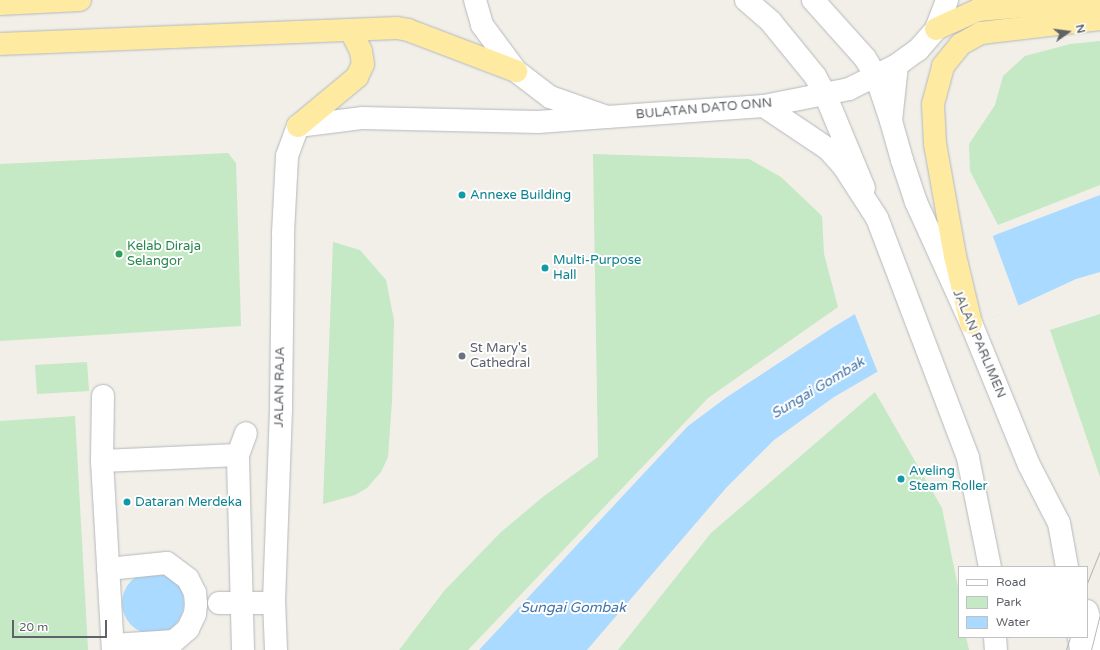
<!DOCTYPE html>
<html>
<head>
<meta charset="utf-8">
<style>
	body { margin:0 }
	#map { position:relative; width:1100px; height:650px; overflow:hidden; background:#f1efe8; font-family:"Varela Round",sans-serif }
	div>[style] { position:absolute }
	.green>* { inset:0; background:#c5e8c5 }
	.water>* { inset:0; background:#aadaff }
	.round { border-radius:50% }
	.pier>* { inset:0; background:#f1efe8 }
	.roads { filter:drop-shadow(0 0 1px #b5b8bc) drop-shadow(0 0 1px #b5b8bc) }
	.pedestrian>* { height:22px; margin:-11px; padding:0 11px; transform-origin:11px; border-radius:11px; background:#fff }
	.tertiary>* { height:22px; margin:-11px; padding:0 11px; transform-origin:11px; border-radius:11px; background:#fff }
	.secondary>* { height:22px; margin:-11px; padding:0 11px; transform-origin:11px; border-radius:11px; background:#fff }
	.trunk>* { height:22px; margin:-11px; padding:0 11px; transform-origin:11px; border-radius:11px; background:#feeaa1 }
	.tram>* { height:1px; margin:-0.5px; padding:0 0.5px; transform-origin:0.5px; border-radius:0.5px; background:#b6b7b8 }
	.dots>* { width:11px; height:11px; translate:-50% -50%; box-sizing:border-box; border:2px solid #fff; border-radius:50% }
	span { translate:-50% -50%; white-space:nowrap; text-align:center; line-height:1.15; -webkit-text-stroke:4px #fff; paint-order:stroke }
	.street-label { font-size:13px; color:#5f6368 }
	.culture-label { font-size:13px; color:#0d838f }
	.left { translate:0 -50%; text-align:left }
	.leisure-label { font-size:13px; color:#27864d }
	.worship-label { font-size:13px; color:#5b616d }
	.water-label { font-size:14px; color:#4174aa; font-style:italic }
	.legend { position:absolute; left:958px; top:566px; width:130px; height:72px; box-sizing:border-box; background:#fff; border:1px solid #bfc1c3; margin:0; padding:5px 7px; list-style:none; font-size:12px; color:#5f6368 }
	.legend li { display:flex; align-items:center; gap:8px; height:20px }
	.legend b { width:20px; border:1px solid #bfc1c3 }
	.north { position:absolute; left:1048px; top:12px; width:40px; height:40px; -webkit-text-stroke:3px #fff; paint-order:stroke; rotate:76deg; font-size:11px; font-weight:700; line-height:16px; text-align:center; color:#5f6368 }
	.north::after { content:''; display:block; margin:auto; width:14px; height:18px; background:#5f6368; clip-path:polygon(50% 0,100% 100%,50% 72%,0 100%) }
	.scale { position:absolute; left:12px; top:620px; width:95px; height:18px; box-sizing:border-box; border:2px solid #5f6368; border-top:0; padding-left:5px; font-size:12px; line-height:14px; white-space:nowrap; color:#5f6368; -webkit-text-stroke:3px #fff; paint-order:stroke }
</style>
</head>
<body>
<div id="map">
	<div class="green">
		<div style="clip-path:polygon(1100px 41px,1100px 185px,998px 225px,970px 171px,969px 144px,995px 105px,1003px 76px,1025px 56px,1070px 44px)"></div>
		<div style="clip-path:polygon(228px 153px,236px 163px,241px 326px,0 341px,0 164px)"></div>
		<div style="clip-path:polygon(593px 154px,749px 159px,781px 177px,822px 216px,824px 254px,838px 307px,708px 398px,468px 650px,399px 650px,444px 591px,501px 532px,544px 496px,598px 457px)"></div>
		<div style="clip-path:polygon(333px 242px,360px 250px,386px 280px,394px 320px,392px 401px,388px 457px,381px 472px,367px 488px,355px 495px,323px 504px)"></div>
		<div style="clip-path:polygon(1100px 314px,1100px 477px,1050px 330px)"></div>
		<div style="clip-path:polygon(87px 362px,89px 391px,37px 394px,35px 365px)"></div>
		<div style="clip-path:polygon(875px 392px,942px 508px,959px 592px,959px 637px,966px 637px,969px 650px,618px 650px,711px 533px)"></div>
		<div style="clip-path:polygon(75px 416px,88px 650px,0 650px,0 421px)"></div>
	</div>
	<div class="water">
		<div style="clip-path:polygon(1100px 195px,1100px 272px,1076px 279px,998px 315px,942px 334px,834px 397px,774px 440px,726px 488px,587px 650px,479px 650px,688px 426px,727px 397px,832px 328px,927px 270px,995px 235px)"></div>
		<div class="round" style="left:122px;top:572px;width:62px;height:62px"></div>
	</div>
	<div class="pier">
		<div style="clip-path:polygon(992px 234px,1019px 307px,943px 336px,878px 373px,854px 312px,926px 268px)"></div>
	</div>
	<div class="roads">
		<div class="pedestrian">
			<div style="left:103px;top:396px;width:65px;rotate:90.9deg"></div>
			<div style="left:102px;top:461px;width:189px;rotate:86.7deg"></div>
			<div style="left:102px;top:461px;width:136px;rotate:-2.5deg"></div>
			<div style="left:108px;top:569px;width:59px;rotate:-5.8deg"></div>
			<div style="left:167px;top:563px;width:26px;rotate:37deg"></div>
			<div style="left:188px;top:579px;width:16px;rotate:63deg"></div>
			<div style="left:195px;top:593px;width:11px;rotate:85deg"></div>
			<div style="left:196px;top:604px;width:10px;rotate:96deg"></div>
			<div style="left:195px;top:614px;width:17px;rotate:115deg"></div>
			<div style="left:188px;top:629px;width:18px;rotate:139deg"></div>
			<div style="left:174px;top:641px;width:61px;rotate:176.2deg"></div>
			<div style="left:219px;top:603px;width:55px"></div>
			<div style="left:243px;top:650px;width:195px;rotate:-91.5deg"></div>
			<div style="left:238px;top:455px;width:23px;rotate:-70deg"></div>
		</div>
		<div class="tertiary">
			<div style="left:475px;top:0;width:26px;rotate:74deg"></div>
			<div style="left:482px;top:25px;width:57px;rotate:53.5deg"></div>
			<div style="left:516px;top:71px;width:43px;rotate:37.4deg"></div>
			<div style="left:550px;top:97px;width:60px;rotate:19.3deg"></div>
			<div style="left:607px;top:117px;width:157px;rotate:-4deg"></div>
			<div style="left:764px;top:106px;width:87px;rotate:-11.3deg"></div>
			<div style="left:849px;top:89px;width:54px;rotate:-26.6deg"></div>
			<div style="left:897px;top:65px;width:26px;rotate:-36deg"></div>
			<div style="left:918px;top:50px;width:28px;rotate:-49deg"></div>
			<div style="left:936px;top:29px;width:31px;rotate:-69deg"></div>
			<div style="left:746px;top:0;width:33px;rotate:41deg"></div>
			<div style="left:771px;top:22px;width:70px;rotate:50.8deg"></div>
			<div style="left:815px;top:76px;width:21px;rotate:61deg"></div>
			<div style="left:825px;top:94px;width:102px;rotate:67.5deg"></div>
			<div style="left:813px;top:0;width:78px;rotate:48.1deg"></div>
			<div style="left:865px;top:58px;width:21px;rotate:59deg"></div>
			<div style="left:876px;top:76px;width:47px;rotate:71.6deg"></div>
			<div style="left:276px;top:650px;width:49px;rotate:-92.3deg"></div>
			<div style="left:274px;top:601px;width:193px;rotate:-87.9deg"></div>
			<div style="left:281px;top:408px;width:175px;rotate:-89.3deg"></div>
			<div style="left:283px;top:233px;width:77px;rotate:-87deg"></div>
			<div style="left:287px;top:156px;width:32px;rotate:-70deg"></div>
			<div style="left:298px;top:126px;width:64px;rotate:-7.1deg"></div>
			<div style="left:362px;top:118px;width:176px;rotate:1.3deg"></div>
			<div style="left:538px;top:122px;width:69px;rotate:-4.1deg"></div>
		</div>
		<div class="secondary">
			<div style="left:897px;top:65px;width:56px;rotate:96.1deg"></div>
			<div style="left:891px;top:121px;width:41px;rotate:74.2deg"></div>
			<div style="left:902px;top:160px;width:44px;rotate:71.6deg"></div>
			<div style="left:916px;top:202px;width:133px;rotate:65.6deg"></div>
			<div style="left:971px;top:323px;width:153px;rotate:67.8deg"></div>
			<div style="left:1029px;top:465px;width:65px;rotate:62.7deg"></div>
			<div style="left:1059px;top:523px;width:45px;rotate:79.7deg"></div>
			<div style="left:764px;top:106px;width:77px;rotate:33.9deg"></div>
			<div style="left:828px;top:149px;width:24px;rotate:48deg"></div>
			<div style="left:844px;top:167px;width:61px;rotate:57.1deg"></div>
			<div style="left:877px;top:218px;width:257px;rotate:69.2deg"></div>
			<div style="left:968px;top:458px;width:111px;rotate:78.6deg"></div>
			<div style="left:1087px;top:611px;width:41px;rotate:72.9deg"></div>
			<div style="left:995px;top:637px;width:13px;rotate:86deg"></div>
			<div style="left:1079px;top:637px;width:13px;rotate:81deg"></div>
		</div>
		<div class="trunk">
			<div style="left:0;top:4px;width:80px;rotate:-2.9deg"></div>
			<div style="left:936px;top:29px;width:46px;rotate:-24.3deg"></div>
			<div style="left:978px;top:10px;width:119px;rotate:-4.8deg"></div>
			<div style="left:0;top:44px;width:397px;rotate:-2.3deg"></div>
			<div style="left:397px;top:28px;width:11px;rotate:10deg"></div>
			<div style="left:408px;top:30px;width:116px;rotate:20.8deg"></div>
			<div style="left:298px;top:126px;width:77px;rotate:-39.7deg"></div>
			<div style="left:357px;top:77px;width:14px;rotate:-65deg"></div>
			<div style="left:363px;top:64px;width:13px;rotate:-99deg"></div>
			<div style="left:361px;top:51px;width:22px;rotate:-117deg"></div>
			<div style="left:971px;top:323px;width:69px;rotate:-103.4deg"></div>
			<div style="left:955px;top:256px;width:114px;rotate:-100.1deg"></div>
			<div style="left:935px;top:144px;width:40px;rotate:-92.9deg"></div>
			<div style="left:933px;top:104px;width:39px;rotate:-75deg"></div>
			<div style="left:943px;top:66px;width:28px;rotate:-51deg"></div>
			<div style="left:961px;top:44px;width:23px;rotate:-29deg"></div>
			<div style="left:981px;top:33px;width:120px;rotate:-6.7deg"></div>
		</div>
	</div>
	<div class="tram">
		<div style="left:1087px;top:583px;width:35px;rotate:-68deg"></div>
		<div style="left:1066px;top:650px;width:14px;rotate:-73deg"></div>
		<div style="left:1091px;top:650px;width:36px;rotate:-76deg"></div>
	</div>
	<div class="dots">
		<div style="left:462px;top:195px;background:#0f9aa8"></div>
		<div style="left:119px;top:254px;background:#2e9e5b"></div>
		<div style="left:545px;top:268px;background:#0f9aa8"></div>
		<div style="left:462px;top:356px;background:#6b7280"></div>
		<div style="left:901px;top:479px;background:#0f9aa8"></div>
		<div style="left:127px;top:502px;background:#0f9aa8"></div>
	</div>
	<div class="street-label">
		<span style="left:704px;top:109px;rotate:-5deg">BULATAN DATO ONN</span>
		<span style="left:979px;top:344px;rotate:67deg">JALAN PARLIMEN</span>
		<span style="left:280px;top:387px;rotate:-89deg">JALAN RAJA</span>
	</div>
	<div class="culture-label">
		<span class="left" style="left:470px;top:195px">Annexe Building</span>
		<span class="left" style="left:553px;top:268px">Multi-Purpose<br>Hall</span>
		<span class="left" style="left:909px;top:479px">Aveling<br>Steam Roller</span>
		<span class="left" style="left:135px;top:502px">Dataran Merdeka</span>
	</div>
	<div class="leisure-label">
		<span class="left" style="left:127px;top:254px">Kelab Diraja<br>Selangor</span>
	</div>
	<div class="worship-label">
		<span class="left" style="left:470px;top:356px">St Mary's<br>Cathedral</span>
	</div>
	<div class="water-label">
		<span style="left:818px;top:388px;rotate:-31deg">Sungai Gombak</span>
		<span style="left:573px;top:608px">Sungai Gombak</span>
	</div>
	<ul class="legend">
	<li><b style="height:5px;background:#fff"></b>Road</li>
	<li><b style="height:11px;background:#c5e8c5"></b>Park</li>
	<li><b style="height:11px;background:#aadaff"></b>Water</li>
	</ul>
	<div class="north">N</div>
	<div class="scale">20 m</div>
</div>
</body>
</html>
